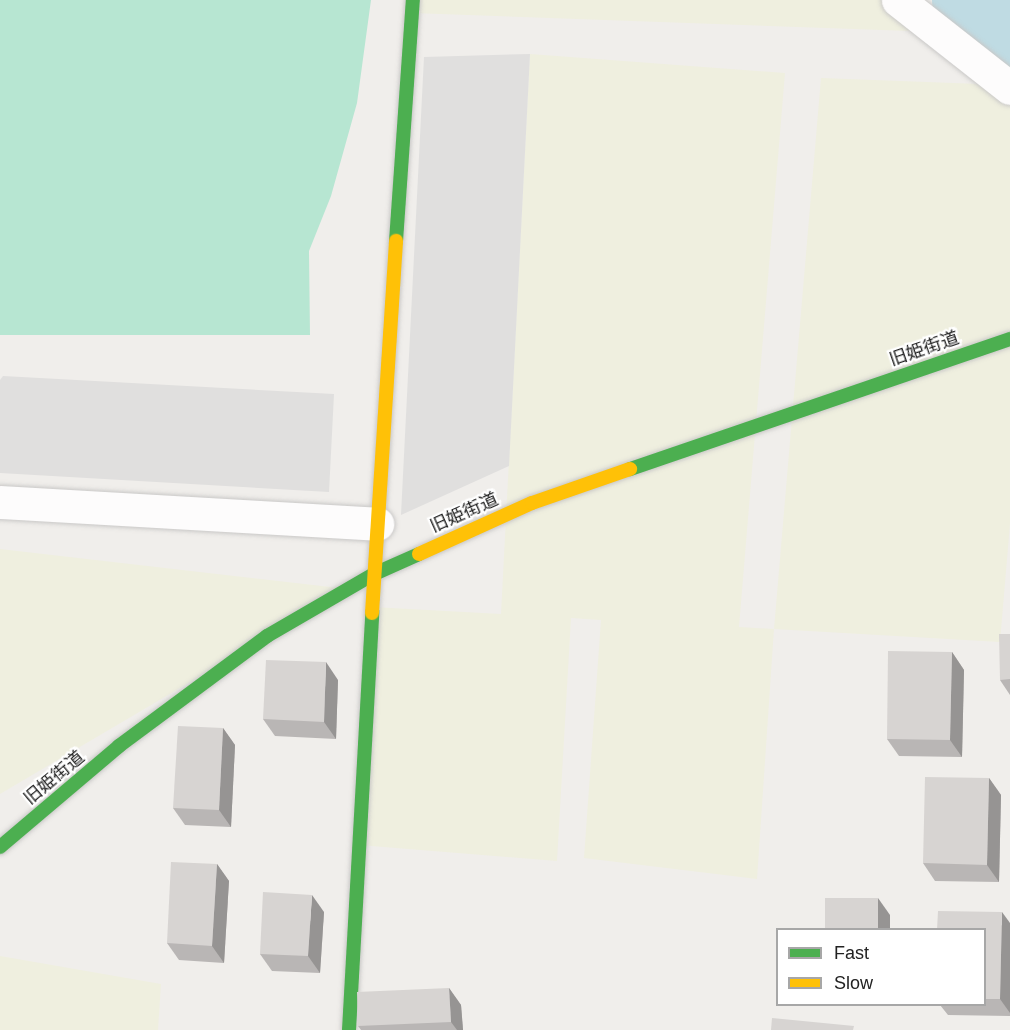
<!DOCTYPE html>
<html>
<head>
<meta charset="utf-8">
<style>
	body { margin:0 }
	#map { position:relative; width:1010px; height:1030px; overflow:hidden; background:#f0eeeb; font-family:Arial,"Noto Sans JP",sans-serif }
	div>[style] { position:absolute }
	.farmland>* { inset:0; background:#efefdf }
	.pitch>* { inset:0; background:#b7e6d2 }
	.parking>* { inset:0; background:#e0dfde }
	.river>* { height:78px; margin:-39px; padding:0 39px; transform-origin:39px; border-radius:39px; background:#bfdbe3 }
	.roads { filter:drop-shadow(0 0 2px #c9c8c7) drop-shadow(0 0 2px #c9c8c7) }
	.street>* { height:33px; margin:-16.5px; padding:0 16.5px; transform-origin:16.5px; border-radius:16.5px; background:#fdfcfc }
	.fast>* { height:14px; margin:-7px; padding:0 7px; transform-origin:7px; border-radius:7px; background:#4caf50 }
	.slow>* { height:14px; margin:-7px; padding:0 7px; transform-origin:7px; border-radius:7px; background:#ffc107 }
	.wall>* { inset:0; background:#b9b6b5 }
	.shaded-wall>* { inset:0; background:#969493 }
	.building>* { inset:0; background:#d7d4d2 }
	span { translate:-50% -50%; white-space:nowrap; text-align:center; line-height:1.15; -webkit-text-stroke:4.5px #fff; paint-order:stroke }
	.street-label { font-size:18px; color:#222 }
	.legend { position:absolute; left:776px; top:928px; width:210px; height:78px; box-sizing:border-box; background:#fff; border:2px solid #a7a7a7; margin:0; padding:8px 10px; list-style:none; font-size:18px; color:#222 }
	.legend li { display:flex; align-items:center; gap:12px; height:30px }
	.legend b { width:30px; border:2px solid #a7a7a7 }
</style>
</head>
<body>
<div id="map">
	<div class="farmland">
		<div style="clip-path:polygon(413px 0,896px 0,938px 32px,412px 13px)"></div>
		<div style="clip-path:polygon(530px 54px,785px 73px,739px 627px,774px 629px,821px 78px,1006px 85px,1010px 89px,1010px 524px,1000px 642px,774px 629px,757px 879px,584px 858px,601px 620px,571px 618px,557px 861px,359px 845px,372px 607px,501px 614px)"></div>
		<div style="clip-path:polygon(0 549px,348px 589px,0 794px)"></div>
		<div style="clip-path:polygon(0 956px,161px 984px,158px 1030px,0 1030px)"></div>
	</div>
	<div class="pitch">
		<div style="clip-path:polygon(0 0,371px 0,357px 103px,331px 196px,309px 251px,310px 335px,0 335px)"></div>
	</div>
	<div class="parking">
		<div style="clip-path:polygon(530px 54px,509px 466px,401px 515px,424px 57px)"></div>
		<div style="clip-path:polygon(3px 376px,334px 394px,329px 492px,0 473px,0 380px)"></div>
	</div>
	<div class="river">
		<div style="left:971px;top:0;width:50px;rotate:38.5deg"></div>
	</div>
	<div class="roads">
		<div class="street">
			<div style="left:898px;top:0;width:142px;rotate:38.2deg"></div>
			<div style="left:0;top:502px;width:378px;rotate:3.3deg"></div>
		</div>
		<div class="fast">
			<div style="left:396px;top:241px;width:242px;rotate:-86deg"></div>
			<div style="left:630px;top:469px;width:402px;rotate:-18.9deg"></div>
			<div style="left:0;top:847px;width:156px;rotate:-40.3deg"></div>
			<div style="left:119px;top:746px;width:184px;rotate:-36.6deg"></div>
			<div style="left:267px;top:636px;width:124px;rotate:-30.1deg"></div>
			<div style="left:374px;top:574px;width:49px;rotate:-24deg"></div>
			<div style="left:349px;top:1030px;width:418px;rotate:-86.8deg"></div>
		</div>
		<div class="slow">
			<div style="left:419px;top:554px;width:124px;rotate:-24.3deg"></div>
			<div style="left:532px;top:503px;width:104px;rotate:-19.1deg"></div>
			<div style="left:372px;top:613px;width:373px;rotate:-86.3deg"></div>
		</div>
	</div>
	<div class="wall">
		<div style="clip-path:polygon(1010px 634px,1010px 695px,1000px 680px)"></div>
		<div style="clip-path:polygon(952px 652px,964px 670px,962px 757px,899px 756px,887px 739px)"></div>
		<div style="clip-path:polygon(338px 680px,336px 739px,275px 736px,263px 719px)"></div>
		<div style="clip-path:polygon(223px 728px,235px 745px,231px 827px,185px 825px,173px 808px)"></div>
		<div style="clip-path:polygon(989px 778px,1001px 795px,999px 882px,935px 881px,923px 863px)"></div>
		<div style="clip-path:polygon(217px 864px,229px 881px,224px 963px,179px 960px,167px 943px)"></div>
		<div style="clip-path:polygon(324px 912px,320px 973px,272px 971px,260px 954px)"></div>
		<div style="clip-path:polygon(1010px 923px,1010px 1016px,948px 1015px,940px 1005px,984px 1005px,984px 930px)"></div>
		<div style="clip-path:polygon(449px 988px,461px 1005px,463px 1030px,361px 1030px,358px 1026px)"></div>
	</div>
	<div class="shaded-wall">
		<div style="clip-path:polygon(952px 652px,964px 670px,962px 757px,950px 740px)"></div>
		<div style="clip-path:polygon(326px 662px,338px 680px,336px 739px,324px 722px)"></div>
		<div style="clip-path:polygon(223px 728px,235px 745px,231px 827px,219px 810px)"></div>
		<div style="clip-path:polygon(989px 778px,1001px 795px,999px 882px,987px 865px)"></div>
		<div style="clip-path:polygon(217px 864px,229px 881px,224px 963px,212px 946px)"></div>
		<div style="clip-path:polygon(312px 895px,324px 912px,320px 973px,308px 956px)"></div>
		<div style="clip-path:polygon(878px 898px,890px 915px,890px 930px,878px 930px)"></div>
		<div style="clip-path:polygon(1002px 912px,1010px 923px,1010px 1013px,1000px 999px)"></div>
		<div style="clip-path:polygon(449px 988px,461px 1005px,463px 1030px,457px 1030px,451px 1022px)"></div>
	</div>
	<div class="building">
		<div style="clip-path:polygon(999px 634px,1010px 634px,1010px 679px,1000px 680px)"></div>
		<div style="clip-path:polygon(888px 651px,952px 652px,950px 740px,887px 739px)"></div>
		<div style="clip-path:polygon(266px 660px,326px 662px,324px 722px,263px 719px)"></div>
		<div style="clip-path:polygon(178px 726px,223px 728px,219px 810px,173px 808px)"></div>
		<div style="clip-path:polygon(925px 777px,989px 778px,987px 865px,923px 863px)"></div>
		<div style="clip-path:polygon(171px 862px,217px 864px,212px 946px,167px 943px)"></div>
		<div style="clip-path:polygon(263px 892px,312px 895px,308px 956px,260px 954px)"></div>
		<div style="clip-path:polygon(825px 898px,878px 898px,878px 930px,825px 930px)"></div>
		<div style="clip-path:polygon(938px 911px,1002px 912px,1000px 999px,984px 999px,984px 930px,937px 930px)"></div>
		<div style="clip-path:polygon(449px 988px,451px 1022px,358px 1026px,357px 992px)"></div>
		<div style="clip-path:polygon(772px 1018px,854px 1026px,853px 1030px,771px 1030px)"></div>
	</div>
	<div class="street-label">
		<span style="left:924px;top:349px;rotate:-19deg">旧姫街道</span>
		<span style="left:464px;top:513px;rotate:-24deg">旧姫街道</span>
		<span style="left:54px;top:778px;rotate:-40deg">旧姫街道</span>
	</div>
	<ul class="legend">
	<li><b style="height:8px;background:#4caf50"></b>Fast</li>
	<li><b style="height:8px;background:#ffc107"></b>Slow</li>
	</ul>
</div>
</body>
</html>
